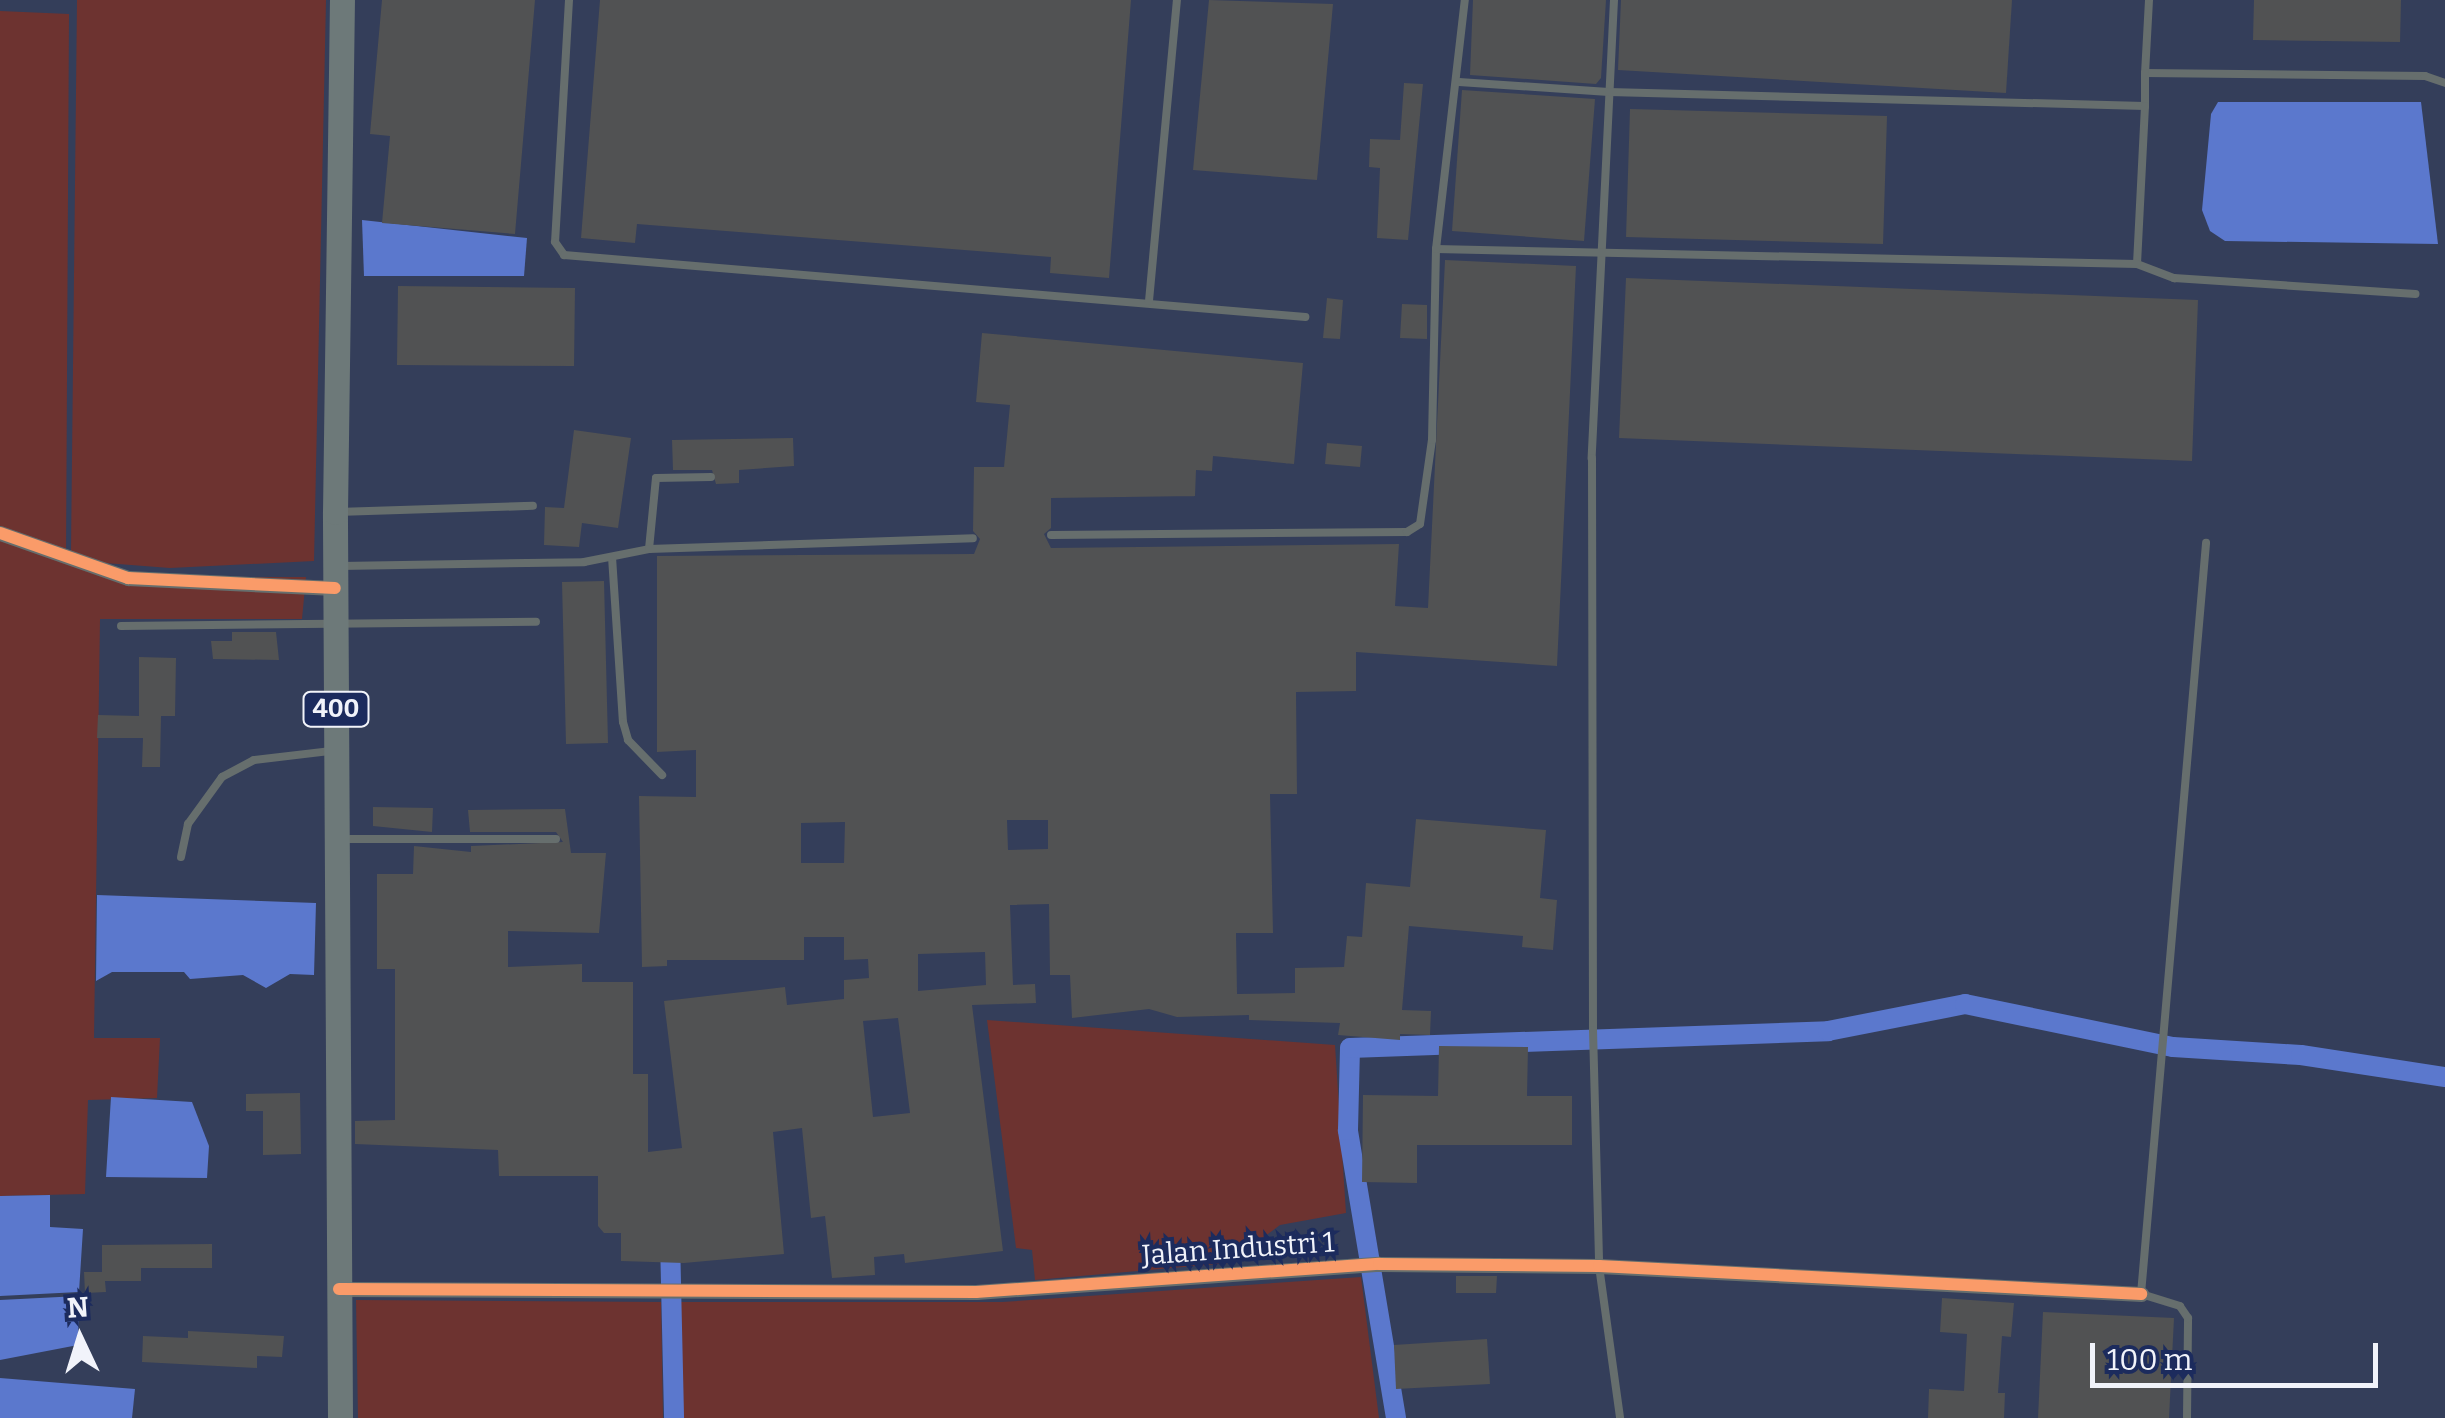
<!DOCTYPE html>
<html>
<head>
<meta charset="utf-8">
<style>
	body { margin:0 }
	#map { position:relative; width:2445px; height:1418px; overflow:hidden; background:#343e5a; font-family:Bitter,serif }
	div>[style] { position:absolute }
	.green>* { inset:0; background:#6d3330 }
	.water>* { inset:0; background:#5b78cd }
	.canal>* { height:20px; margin:-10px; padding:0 10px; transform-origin:10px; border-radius:10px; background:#5b78cd }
	.building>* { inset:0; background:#515253 }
	.service>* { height:8px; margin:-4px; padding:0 4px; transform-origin:4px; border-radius:4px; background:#666e6d }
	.minor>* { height:15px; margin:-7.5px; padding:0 7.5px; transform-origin:7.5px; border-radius:7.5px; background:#666e6d }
	.primary>* { height:25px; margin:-12.5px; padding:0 12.5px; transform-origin:12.5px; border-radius:12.5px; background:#6d7979 }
	.cycleway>* { height:12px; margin:-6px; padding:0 6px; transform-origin:6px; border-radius:6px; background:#fa9b69 }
	span { translate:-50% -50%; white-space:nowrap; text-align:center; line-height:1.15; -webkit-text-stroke:8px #1c2b5d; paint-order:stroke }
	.shield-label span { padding:2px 8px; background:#1c2b5d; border:2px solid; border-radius:8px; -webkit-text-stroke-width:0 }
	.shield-label { font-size:25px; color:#f1f3fa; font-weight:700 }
	.street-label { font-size:28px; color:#f1f3fa }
	.north { position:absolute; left:30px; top:1288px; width:100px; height:100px; -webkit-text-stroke:8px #1c2b5d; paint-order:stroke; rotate:356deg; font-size:28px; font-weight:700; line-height:40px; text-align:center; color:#f1f3fa }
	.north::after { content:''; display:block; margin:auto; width:35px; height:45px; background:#f1f3fa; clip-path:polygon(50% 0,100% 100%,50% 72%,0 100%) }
	.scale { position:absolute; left:2090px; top:1343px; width:288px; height:45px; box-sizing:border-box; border:5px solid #f1f3fa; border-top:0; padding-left:12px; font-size:30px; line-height:35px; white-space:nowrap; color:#f1f3fa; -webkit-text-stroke:8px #1c2b5d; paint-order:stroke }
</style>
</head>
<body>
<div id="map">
	<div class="green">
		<div style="clip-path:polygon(77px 0,326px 0,314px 561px,170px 568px,105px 563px,71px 551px)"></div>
		<div style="clip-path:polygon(0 11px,69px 14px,66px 559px,119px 577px,306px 577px,302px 619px,100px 619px,94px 1038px,160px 1038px,157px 1098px,88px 1100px,85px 1194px,0 1196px)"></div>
		<div style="clip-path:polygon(987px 1020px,1335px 1045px,1346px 1213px,1280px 1225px,1229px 1263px,1035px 1280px,1032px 1250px,1016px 1248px)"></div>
		<div style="clip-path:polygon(1361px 1277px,1379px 1418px,681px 1418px,681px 1302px,1002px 1302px)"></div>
		<div style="clip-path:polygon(356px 1300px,661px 1302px,663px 1418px,358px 1418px)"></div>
	</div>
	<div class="water">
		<div style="clip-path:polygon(2218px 102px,2421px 102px,2438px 244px,2225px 241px,2210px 231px,2202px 210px,2211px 114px)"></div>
		<div style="clip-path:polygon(362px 220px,527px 238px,524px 276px,364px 276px)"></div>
		<div style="clip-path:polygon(97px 895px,316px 903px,314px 975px,290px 974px,266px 988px,243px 975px,190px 979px,184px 972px,112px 972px,96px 981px)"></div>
		<div style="clip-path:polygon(111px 1097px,192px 1102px,209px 1146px,207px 1178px,106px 1177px)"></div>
		<div style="clip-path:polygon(50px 1195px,50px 1227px,83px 1229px,79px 1292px,0 1296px,0 1196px)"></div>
		<div style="clip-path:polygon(79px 1296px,78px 1345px,0 1360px,0 1300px)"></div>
		<div style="clip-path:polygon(0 1378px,135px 1389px,132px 1418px,0 1418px)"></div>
	</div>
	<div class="canal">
		<div style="left:670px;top:1239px;width:179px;rotate:88.7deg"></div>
		<div style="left:1396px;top:1418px;width:292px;rotate:-99.5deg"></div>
		<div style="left:1348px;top:1130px;width:82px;rotate:-88.6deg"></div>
		<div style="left:1350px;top:1048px;width:478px;rotate:-2deg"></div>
		<div style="left:1828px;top:1031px;width:140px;rotate:-11.1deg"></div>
		<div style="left:1965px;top:1004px;width:212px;rotate:11.7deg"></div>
		<div style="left:2173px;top:1047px;width:128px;rotate:3.6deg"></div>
		<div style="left:2301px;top:1055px;width:146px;rotate:8.7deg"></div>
	</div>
	<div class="building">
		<div style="clip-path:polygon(382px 0,535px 0,515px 234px,382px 223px,390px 136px,370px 134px)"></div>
		<div style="clip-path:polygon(600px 0,1131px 0,1109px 278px,1050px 273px,1051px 257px,637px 224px,635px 243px,581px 238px)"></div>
		<div style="clip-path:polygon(1209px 0,1333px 4px,1317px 180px,1193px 170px)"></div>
		<div style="clip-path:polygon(1473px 0,1606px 0,1601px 78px,1596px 84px,1470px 75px)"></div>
		<div style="clip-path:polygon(1621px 0,2012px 0,2006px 93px,1618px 70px)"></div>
		<div style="clip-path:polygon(2254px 0,2401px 0,2400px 42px,2253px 40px)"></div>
		<div style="clip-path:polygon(1404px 83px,1423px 84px,1408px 240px,1377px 238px,1380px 168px,1369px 167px,1370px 139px,1400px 140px)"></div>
		<div style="clip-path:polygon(1462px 90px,1595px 99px,1584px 241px,1452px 231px)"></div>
		<div style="clip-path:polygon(1630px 109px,1887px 116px,1883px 244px,1626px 237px)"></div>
		<div style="clip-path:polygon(evenodd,1445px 260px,1576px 266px,1557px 666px,1356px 652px,1356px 691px,1296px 692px,1297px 794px,1270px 794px,1273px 933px,1236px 933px,1237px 994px,1295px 993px,1295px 968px,1344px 967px,1347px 936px,1362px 937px,1366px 883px,1410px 887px,1416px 819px,1546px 830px,1540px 898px,1557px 900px,1553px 950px,1522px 947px,1523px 936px,1409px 926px,1402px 1010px,1431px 1011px,1430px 1035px,1400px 1034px,1400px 1040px,1338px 1035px,1340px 1023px,1249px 1020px,1249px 1015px,1177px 1017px,1149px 1009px,1072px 1018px,1070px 975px,1050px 975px,1049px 904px,1010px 905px,1013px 985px,1035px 984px,1036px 1003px,972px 1005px,1003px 1251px,905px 1263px,904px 1254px,874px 1257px,875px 1275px,832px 1278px,825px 1216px,811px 1218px,802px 1128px,773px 1132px,784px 1254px,684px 1263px,621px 1261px,621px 1233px,604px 1233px,598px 1226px,598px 1176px,499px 1176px,498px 1150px,355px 1144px,355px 1121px,395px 1120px,395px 969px,377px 969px,377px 874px,413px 874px,414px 846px,471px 852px,471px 846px,563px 842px,556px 832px,470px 832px,468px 810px,565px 809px,571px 853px,606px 853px,599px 933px,508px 931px,508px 967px,582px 964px,582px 982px,633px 982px,633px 1074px,648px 1074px,648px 1152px,682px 1148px,664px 1001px,785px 987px,787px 1005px,844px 999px,844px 980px,869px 978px,868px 959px,844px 960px,844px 937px,804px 937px,804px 960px,667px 960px,667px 966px,642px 967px,639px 796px,696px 797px,696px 750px,657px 752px,657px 556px,974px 554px,980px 539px,973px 531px,974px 467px,1004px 467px,1010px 405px,976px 402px,982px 333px,1303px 363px,1294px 464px,1213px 456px,1212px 471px,1196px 470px,1195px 496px,1051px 498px,1051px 528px,1044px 534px,1051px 548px,1399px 544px,1395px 606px,1428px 608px,1445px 260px,1007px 820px,1048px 820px,1048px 849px,1008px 850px,1007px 820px,1445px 260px,845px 822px,844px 863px,801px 863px,801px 823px,845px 822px,1445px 260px,985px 952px,986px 985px,918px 991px,918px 954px,985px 952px,1445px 260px,898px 1018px,910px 1113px,873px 1117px,863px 1021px,898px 1018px)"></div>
		<div style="clip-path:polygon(1626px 278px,2198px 300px,2192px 461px,1619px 438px)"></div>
		<div style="clip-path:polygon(398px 286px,575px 288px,574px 366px,397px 365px)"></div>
		<div style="clip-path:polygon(1327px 298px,1343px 300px,1340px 339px,1323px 338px)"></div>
		<div style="clip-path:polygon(1402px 304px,1427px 305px,1427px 339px,1400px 338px)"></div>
		<div style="clip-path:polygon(574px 430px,631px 438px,618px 528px,582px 523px,579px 547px,544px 545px,545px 507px,564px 508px)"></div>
		<div style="clip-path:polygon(793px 438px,794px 466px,739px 470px,739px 483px,716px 484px,712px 470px,673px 470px,672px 440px)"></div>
		<div style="clip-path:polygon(1327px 443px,1362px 446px,1360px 467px,1325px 464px)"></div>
		<div style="clip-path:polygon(604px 581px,608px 743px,566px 744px,562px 582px)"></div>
		<div style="clip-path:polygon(232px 632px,276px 632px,279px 660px,213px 659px,211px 641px,232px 641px)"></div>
		<div style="clip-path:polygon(139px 657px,176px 658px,175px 716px,161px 716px,160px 767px,142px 767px,143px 738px,97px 738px,98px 715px,139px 716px)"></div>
		<div style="clip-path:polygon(373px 807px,433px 808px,432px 832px,373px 826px)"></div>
		<div style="clip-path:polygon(1439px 1046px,1528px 1047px,1527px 1096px,1572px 1096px,1572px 1145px,1417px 1145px,1417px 1183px,1362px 1182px,1363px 1095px,1438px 1096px)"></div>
		<div style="clip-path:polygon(300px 1093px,301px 1154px,263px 1155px,263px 1111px,246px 1111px,246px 1094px)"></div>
		<div style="clip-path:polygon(212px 1244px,212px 1268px,141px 1268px,141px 1281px,105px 1281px,106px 1292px,85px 1293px,84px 1272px,102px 1272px,102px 1245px)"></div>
		<div style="clip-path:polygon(1456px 1276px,1497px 1276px,1496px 1293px,1456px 1293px)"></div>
		<div style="clip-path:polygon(1942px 1298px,2014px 1303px,2011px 1337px,2002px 1336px,1998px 1393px,2005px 1393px,2004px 1418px,1928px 1418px,1929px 1389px,1964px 1391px,1967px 1334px,1940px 1332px)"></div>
		<div style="clip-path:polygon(2043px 1312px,2174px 1318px,2169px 1418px,2038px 1418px)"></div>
		<div style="clip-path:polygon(188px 1331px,284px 1336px,282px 1357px,257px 1356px,257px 1368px,142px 1362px,143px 1336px,188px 1338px)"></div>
		<div style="clip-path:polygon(1487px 1339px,1490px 1384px,1396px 1389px,1394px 1345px)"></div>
	</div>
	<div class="service">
		<div style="left:569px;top:0;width:242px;rotate:93.3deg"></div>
		<div style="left:555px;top:242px;width:16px;rotate:55deg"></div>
		<div style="left:564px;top:255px;width:744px;rotate:4.78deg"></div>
		<div style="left:1614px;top:0;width:459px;rotate:92.8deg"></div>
		<div style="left:1592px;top:458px;width:572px;rotate:89.9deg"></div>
		<div style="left:1593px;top:1030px;width:236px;rotate:88.5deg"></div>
		<div style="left:1599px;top:1266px;width:153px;rotate:82.1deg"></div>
		<div style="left:2149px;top:0;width:73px;rotate:93.1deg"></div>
		<div style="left:2145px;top:73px;width:280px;rotate:0.6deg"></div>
		<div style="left:2425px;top:76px;width:21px;rotate:19deg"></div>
		<div style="left:1459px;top:82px;width:150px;rotate:3.8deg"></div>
		<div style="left:1609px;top:92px;width:536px;rotate:1.5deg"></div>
		<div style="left:2145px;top:106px;width:33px;rotate:-90deg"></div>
		<div style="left:2145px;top:106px;width:158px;rotate:92.9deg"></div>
		<div style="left:2137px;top:264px;width:40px;rotate:21deg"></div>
		<div style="left:2174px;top:278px;width:242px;rotate:3.8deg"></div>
		<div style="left:1436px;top:249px;width:701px;rotate:1.23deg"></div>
		<div style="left:1149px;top:301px;width:302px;rotate:-84.7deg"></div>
		<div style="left:337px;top:512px;width:196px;rotate:-1.8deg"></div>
		<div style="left:1051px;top:535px;width:356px;rotate:-0.5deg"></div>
		<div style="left:1407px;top:532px;width:15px;rotate:-32deg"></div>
		<div style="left:1420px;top:524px;width:85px;rotate:-81.9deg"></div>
		<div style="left:1432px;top:440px;width:191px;rotate:-88.8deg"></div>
		<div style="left:1436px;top:249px;width:251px;rotate:-83.4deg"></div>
		<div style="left:649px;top:549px;width:71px;rotate:-84.4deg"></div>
		<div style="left:656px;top:478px;width:55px;rotate:-1deg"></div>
		<div style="left:612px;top:557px;width:165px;rotate:86.2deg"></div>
		<div style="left:623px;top:722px;width:19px;rotate:74deg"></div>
		<div style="left:628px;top:740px;width:49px;rotate:45.8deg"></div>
		<div style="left:340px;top:566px;width:244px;rotate:-0.9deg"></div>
		<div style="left:584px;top:562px;width:66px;rotate:-11.3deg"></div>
		<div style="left:649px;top:549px;width:324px;rotate:-1.9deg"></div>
		<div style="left:121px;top:626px;width:415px;rotate:-0.6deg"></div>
		<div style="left:341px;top:839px;width:215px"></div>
		<div style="left:181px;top:857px;width:34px;rotate:-78deg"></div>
		<div style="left:188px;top:824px;width:58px;rotate:-54.1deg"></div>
		<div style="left:222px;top:777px;width:36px;rotate:-28deg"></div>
		<div style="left:254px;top:760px;width:78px;rotate:-6.7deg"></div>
		<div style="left:2187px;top:1418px;width:100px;rotate:-89.4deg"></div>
		<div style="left:2188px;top:1318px;width:14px;rotate:-124deg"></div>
		<div style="left:2180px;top:1306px;width:41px;rotate:-162.9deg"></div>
		<div style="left:2141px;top:1294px;width:754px;rotate:-85.05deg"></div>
	</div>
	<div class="minor">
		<div style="left:0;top:533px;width:136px;rotate:19.4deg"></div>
		<div style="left:128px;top:578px;width:207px;rotate:2.8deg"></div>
		<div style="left:339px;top:1289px;width:637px;rotate:0.27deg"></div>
		<div style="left:976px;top:1292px;width:404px;rotate:-4deg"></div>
		<div style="left:1379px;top:1264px;width:220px;rotate:0.5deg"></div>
		<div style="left:1599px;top:1266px;width:543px;rotate:2.96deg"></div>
	</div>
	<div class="primary">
		<div style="left:340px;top:1418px;width:906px;rotate:-90.32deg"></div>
		<div style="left:335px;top:512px;width:512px;rotate:-89.22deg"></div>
	</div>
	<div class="cycleway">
		<div style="left:0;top:533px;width:136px;rotate:19.4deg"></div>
		<div style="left:128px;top:578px;width:207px;rotate:2.8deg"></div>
		<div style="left:339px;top:1289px;width:637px;rotate:0.27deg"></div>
		<div style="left:976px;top:1292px;width:404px;rotate:-4deg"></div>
		<div style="left:1379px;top:1264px;width:220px;rotate:0.5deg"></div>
		<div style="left:1599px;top:1266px;width:543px;rotate:2.96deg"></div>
	</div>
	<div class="shield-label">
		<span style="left:336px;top:709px">400</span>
	</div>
	<div class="street-label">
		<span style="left:1238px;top:1249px;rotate:-4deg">Jalan Industri 1</span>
	</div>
	<div class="north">N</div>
	<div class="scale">100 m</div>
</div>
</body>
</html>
